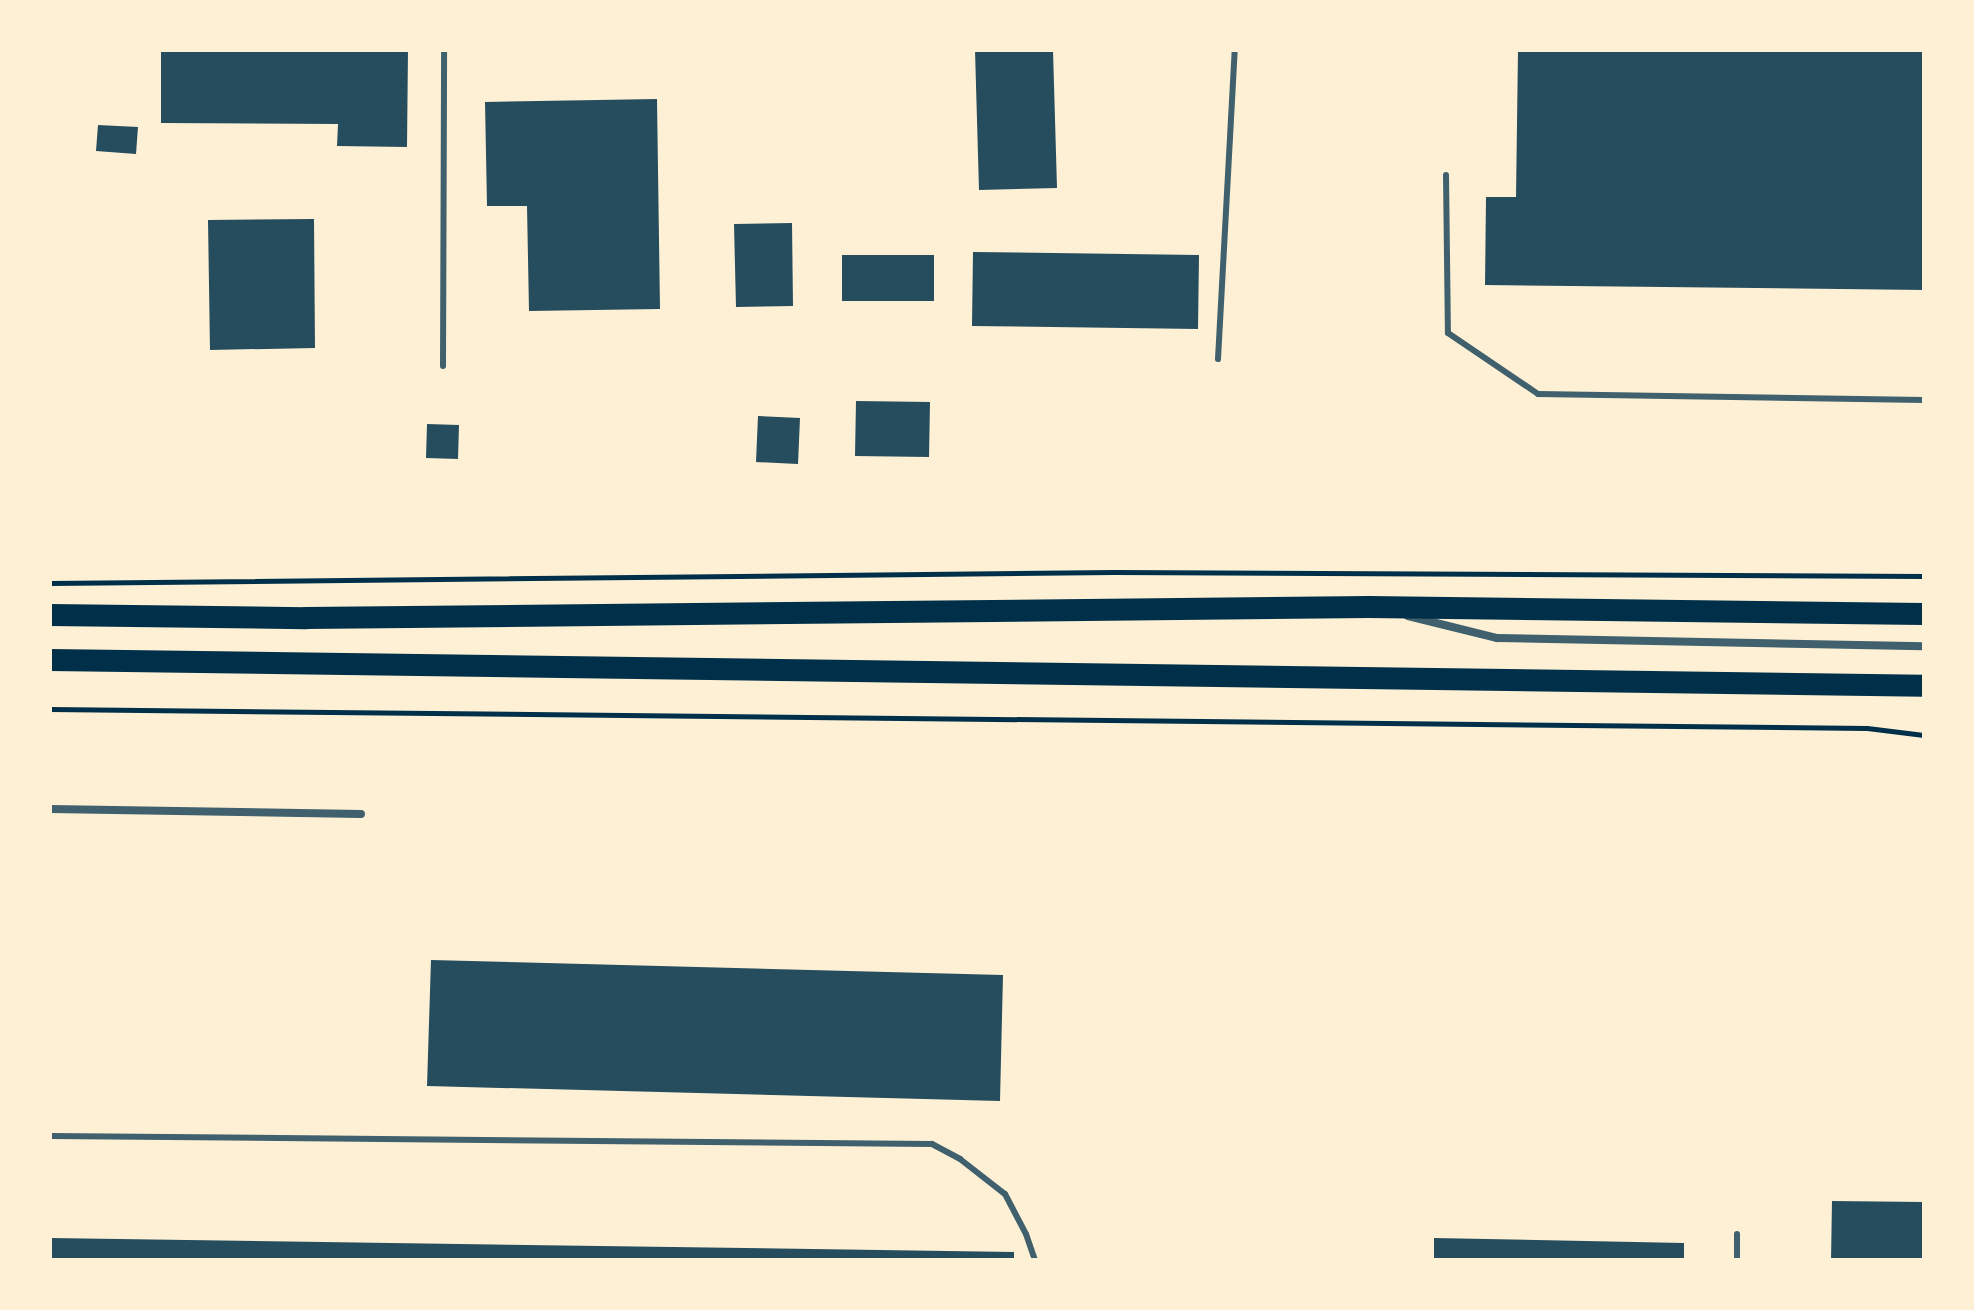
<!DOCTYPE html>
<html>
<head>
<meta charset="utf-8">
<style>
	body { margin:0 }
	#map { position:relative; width:1974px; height:1310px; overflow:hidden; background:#fdf0d5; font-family:Georgia,serif }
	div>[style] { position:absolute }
	.building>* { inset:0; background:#264d5e }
	.path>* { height:5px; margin:-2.5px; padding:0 2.5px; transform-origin:2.5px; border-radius:2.5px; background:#003049 }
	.service>* { height:6px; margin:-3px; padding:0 3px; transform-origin:3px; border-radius:3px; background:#3f606c }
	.minor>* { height:8px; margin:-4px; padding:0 4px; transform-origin:4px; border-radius:4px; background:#3f606c }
	.trunk>* { height:22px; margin:-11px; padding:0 11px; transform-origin:11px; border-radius:11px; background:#003049 }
	span { translate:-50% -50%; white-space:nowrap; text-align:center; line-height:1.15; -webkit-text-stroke:6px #fdf0d5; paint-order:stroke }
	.frame { position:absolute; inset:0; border:52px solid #fdf0d5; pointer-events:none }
</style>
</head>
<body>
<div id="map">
	<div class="building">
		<div style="clip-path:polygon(161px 50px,408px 50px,407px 147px,337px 146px,338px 124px,161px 123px)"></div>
		<div style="clip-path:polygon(975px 50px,1053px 50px,1057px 188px,979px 190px)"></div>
		<div style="clip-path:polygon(1518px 50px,1924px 50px,1924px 290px,1485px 285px,1486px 197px,1516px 197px)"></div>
		<div style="clip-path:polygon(657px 99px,660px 309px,529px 311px,527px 206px,487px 206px,485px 102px)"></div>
		<div style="clip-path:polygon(98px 125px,138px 127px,136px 154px,96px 151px)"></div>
		<div style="clip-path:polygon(314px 219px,315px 348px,210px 350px,208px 220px)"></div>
		<div style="clip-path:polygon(792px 223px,793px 306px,736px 307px,734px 224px)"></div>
		<div style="clip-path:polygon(973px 252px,1199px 255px,1198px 329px,972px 326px)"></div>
		<div style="clip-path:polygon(842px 255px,934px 255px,934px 301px,842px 301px)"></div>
		<div style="clip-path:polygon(856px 401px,930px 402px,929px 457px,855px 456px)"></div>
		<div style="clip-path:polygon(758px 416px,800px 418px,798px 464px,756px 462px)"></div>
		<div style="clip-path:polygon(427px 424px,459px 425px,458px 459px,426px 458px)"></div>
		<div style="clip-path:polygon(431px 960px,1003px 975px,1000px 1101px,427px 1086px)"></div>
		<div style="clip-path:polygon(1832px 1201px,1924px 1202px,1924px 1260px,1831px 1260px)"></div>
		<div style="clip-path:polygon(50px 1238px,1014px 1252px,1014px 1260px,50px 1260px)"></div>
		<div style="clip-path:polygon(1434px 1238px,1684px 1243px,1684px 1260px,1434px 1260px)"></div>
	</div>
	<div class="path">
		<div style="left:50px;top:583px;width:1064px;rotate:-0.59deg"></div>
		<div style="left:1114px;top:572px;width:810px;rotate:0.28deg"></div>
		<div style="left:50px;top:709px;width:1817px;rotate:0.6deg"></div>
		<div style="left:1867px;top:728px;width:57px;rotate:7deg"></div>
	</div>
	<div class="service">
		<div style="left:1446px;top:175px;width:158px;rotate:89.3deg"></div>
		<div style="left:1448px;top:333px;width:109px;rotate:34.1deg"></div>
		<div style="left:1538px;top:394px;width:386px;rotate:0.9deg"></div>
		<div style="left:1218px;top:359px;width:309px;rotate:-86.9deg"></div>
		<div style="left:443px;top:366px;width:316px;rotate:-89.8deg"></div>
		<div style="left:50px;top:1136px;width:882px;rotate:0.52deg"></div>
		<div style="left:932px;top:1144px;width:32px;rotate:28deg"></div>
		<div style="left:960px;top:1159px;width:57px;rotate:37.9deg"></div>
		<div style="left:1005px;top:1194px;width:45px;rotate:62.3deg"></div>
		<div style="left:1026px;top:1234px;width:28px;rotate:71deg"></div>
		<div style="left:1737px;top:1260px;width:26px;rotate:-90deg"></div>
	</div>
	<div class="minor">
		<div style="left:1408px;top:616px;width:92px;rotate:13.9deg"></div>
		<div style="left:1497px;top:638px;width:427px;rotate:1.1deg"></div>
		<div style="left:50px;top:809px;width:311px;rotate:0.9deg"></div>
	</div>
	<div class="trunk">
		<div style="left:50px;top:615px;width:256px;rotate:0.7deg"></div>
		<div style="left:306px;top:618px;width:1063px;rotate:-0.59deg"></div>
		<div style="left:1369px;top:607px;width:555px;rotate:0.72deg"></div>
		<div style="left:50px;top:660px;width:1874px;rotate:0.79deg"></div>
	</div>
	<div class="frame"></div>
</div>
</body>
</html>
